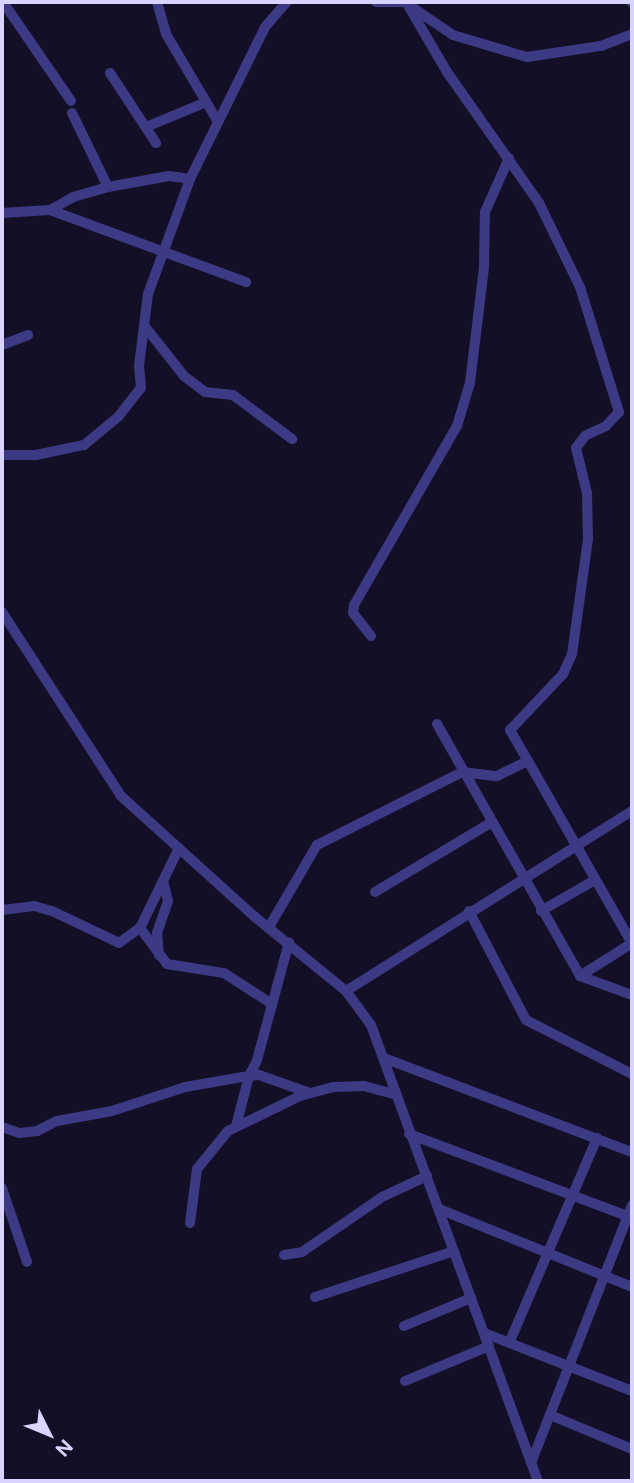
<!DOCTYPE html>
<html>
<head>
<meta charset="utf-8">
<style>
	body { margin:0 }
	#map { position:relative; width:634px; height:1483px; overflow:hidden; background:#130f26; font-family:"Public Sans",sans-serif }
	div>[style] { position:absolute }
	.street>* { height:10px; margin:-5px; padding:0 5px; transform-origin:5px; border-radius:5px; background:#3d3a85 }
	span { translate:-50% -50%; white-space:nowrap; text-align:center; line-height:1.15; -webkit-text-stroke:5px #130f26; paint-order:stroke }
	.frame { position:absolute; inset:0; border:4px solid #d9d4ff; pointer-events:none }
	.north { position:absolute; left:14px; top:1399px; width:70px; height:70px; -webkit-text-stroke:5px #130f26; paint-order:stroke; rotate:133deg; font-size:19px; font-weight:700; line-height:28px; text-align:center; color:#d9d4ff }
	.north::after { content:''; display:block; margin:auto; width:24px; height:32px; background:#d9d4ff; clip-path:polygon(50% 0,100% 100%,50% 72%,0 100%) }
</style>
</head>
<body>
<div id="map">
	<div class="street">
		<div style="left:3px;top:2px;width:120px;rotate:55.5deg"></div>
		<div style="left:157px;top:2px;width:33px;rotate:74deg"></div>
		<div style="left:166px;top:34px;width:102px;rotate:59.4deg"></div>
		<div style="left:376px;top:2px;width:29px"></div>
		<div style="left:406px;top:2px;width:81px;rotate:59.6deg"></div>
		<div style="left:447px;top:72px;width:160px;rotate:54.9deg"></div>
		<div style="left:539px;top:203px;width:93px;rotate:64deg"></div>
		<div style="left:580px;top:287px;width:131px;rotate:72.7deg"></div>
		<div style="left:619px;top:412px;width:19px;rotate:133deg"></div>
		<div style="left:606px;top:426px;width:23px;rotate:155deg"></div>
		<div style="left:585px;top:436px;width:15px;rotate:127deg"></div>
		<div style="left:576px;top:448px;width:46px;rotate:76.3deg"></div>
		<div style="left:587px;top:493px;width:46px;rotate:88.8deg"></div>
		<div style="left:588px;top:539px;width:116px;rotate:97.9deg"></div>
		<div style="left:572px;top:654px;width:22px;rotate:114deg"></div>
		<div style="left:563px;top:674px;width:77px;rotate:133.4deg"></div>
		<div style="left:510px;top:730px;width:36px;rotate:60deg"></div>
		<div style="left:631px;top:2px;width:1px"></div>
		<div style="left:413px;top:8px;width:48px;rotate:34deg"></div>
		<div style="left:453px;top:35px;width:77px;rotate:16.6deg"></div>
		<div style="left:527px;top:57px;width:75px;rotate:-8.5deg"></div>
		<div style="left:601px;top:46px;width:33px;rotate:-21deg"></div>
		<div style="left:110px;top:73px;width:84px;rotate:56.7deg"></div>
		<div style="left:72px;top:113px;width:82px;rotate:64.1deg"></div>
		<div style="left:146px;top:127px;width:65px;rotate:-22.6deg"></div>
		<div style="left:50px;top:210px;width:26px;rotate:-29deg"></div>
		<div style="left:73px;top:197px;width:36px;rotate:-16deg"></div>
		<div style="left:108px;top:187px;width:62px;rotate:-10.2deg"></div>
		<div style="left:169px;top:176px;width:21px;rotate:8deg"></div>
		<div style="left:2px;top:213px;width:48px;rotate:-3.6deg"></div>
		<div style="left:50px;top:210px;width:209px;rotate:20.2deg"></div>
		<div style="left:147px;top:329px;width:60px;rotate:51.8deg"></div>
		<div style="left:184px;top:376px;width:26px;rotate:37deg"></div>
		<div style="left:205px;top:392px;width:28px;rotate:6deg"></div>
		<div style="left:233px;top:395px;width:74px;rotate:36.7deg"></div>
		<div style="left:2px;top:345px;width:28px;rotate:-21deg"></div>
		<div style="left:2px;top:455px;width:34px"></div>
		<div style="left:36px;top:455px;width:49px;rotate:-11.8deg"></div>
		<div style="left:84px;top:445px;width:44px;rotate:-39.5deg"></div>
		<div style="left:118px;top:417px;width:37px;rotate:-52deg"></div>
		<div style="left:141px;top:388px;width:22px;rotate:-95deg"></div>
		<div style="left:139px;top:366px;width:73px;rotate:-82.9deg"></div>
		<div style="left:148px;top:294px;width:122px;rotate:-69.9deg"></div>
		<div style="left:190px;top:179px;width:169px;rotate:-63.7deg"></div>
		<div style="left:265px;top:27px;width:33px;rotate:-49deg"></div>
		<div style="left:2px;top:612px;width:219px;rotate:57.1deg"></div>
		<div style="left:121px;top:796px;width:181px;rotate:42.1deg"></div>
		<div style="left:255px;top:917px;width:117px;rotate:39.1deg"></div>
		<div style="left:346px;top:991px;width:42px;rotate:53.7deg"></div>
		<div style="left:371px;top:1025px;width:486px;rotate:69.9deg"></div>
		<div style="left:371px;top:636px;width:29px;rotate:-128deg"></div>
		<div style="left:353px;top:613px;width:8px;rotate:-83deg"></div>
		<div style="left:354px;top:605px;width:207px;rotate:-60.1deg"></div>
		<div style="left:457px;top:426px;width:45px;rotate:-73.2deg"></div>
		<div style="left:470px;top:383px;width:117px;rotate:-83.1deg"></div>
		<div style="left:484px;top:267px;width:55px;rotate:-89deg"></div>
		<div style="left:485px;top:212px;width:59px;rotate:-66deg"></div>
		<div style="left:437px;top:724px;width:290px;rotate:60.4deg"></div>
		<div style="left:580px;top:976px;width:62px;rotate:-32.4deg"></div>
		<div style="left:375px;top:892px;width:136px;rotate:-30.9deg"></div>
		<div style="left:2px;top:910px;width:32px;rotate:-7deg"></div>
		<div style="left:34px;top:906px;width:19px;rotate:16deg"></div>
		<div style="left:52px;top:911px;width:74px;rotate:25.5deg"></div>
		<div style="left:119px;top:943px;width:26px;rotate:-36deg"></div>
		<div style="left:140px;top:928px;width:89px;rotate:-64deg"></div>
		<div style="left:469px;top:911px;width:123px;rotate:62.4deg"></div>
		<div style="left:526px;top:1020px;width:119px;rotate:27deg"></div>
		<div style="left:541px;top:911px;width:62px;rotate:-29.9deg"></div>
		<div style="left:269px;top:927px;width:95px;rotate:-59.7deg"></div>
		<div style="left:317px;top:845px;width:162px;rotate:-26.7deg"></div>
		<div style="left:462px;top:772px;width:35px;rotate:7deg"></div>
		<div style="left:497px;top:776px;width:34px;rotate:-26deg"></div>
		<div style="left:528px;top:761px;width:210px;rotate:60.3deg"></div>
		<div style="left:140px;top:928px;width:45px;rotate:53.1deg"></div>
		<div style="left:167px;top:964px;width:58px;rotate:9deg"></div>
		<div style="left:224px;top:973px;width:57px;rotate:32.9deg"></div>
		<div style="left:159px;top:955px;width:22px;rotate:-95deg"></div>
		<div style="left:157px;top:933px;width:34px;rotate:-71deg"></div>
		<div style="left:168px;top:901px;width:21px;rotate:-104deg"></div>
		<div style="left:580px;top:976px;width:55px;rotate:20.1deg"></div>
		<div style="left:346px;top:991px;width:338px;rotate:-32.2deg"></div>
		<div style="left:384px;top:1058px;width:265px;rotate:20.8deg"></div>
		<div style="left:236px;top:1126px;width:52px;rotate:-75.4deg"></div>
		<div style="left:249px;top:1076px;width:10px;rotate:-6deg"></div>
		<div style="left:259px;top:1075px;width:54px;rotate:19.4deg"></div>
		<div style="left:2px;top:1127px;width:18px;rotate:19deg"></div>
		<div style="left:19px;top:1133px;width:18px;rotate:-6deg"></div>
		<div style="left:37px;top:1131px;width:22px;rotate:-27deg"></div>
		<div style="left:57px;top:1121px;width:56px;rotate:-10.3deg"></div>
		<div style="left:112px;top:1111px;width:77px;rotate:-18.2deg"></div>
		<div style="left:185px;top:1087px;width:65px;rotate:-9.8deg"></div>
		<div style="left:249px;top:1076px;width:18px;rotate:-63deg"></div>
		<div style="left:257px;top:1060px;width:122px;rotate:-74.8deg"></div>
		<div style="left:409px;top:1134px;width:238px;rotate:20.6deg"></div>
		<div style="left:2px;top:1188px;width:78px;rotate:71.3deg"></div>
		<div style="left:439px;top:1209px;width:208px;rotate:22deg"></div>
		<div style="left:190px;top:1223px;width:54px;rotate:-82.6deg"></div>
		<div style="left:197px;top:1169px;width:49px;rotate:-50.8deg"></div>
		<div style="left:228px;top:1131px;width:80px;rotate:-25.9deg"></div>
		<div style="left:300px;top:1096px;width:35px;rotate:-15deg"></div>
		<div style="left:334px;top:1087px;width:30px;rotate:-2deg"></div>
		<div style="left:364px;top:1086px;width:34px;rotate:15deg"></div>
		<div style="left:284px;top:1255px;width:18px;rotate:-9deg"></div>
		<div style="left:302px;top:1252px;width:97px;rotate:-34.5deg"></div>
		<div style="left:382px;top:1197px;width:50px;rotate:-25deg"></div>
		<div style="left:315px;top:1297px;width:146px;rotate:-18.3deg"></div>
		<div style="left:404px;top:1326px;width:73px;rotate:-22.7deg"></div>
		<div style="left:484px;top:1333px;width:159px;rotate:21.4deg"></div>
		<div style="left:510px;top:1341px;width:221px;rotate:-66.8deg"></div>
		<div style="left:405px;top:1381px;width:91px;rotate:-22.6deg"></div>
		<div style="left:550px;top:1415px;width:89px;rotate:22.5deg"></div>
		<div style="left:531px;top:1463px;width:277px;rotate:-68.6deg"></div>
	</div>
	<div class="frame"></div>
	<div class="north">N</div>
</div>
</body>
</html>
